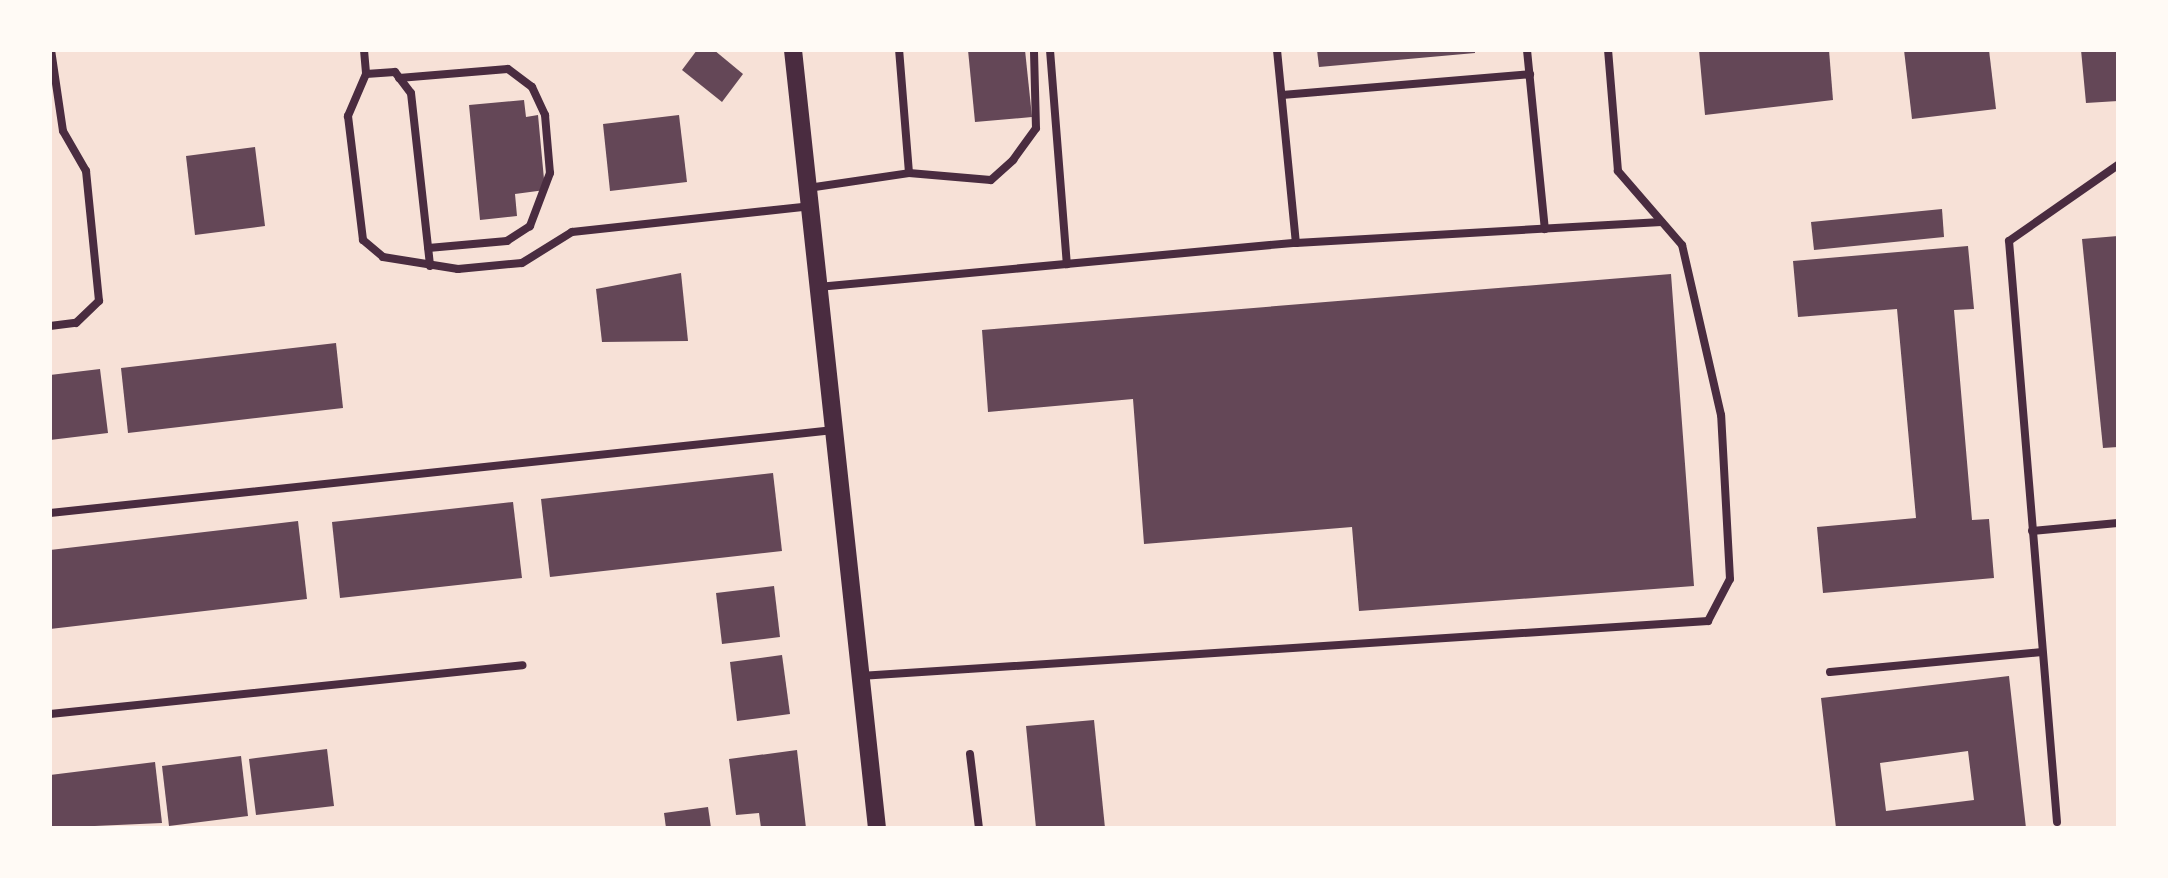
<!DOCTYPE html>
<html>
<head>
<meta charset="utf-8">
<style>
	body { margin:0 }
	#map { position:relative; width:2168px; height:878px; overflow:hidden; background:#f7e1d7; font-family:Literata,serif }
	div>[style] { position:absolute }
	.building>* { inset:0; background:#644757 }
	.service>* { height:8px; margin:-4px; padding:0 4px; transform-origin:4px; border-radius:4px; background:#4a2c40 }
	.tertiary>* { height:18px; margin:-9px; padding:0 9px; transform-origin:9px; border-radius:9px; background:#4a2c40 }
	span { translate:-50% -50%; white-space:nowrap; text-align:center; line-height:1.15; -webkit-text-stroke:10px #fffaf5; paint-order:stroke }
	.frame { position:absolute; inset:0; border:52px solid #fffaf5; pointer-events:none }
</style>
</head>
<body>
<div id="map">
	<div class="building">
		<div style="clip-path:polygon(697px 50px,714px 50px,743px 74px,722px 102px,682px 70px)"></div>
		<div style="clip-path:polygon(968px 50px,1025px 50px,1032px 117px,975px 122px)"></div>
		<div style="clip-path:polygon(1317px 50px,1475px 50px,1475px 53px,1319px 67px)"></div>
		<div style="clip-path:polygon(1699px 50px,1829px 50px,1833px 100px,1705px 115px)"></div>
		<div style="clip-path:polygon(1904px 50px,1989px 50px,1996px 109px,1912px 119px)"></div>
		<div style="clip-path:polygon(2081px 50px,2118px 50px,2118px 101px,2086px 103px)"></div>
		<div style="clip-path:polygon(524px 100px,526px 117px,538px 115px,545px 190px,515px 194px,517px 216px,480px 220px,469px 105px)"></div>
		<div style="clip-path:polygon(679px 115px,687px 182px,610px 191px,603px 124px)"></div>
		<div style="clip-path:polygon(255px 147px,265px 226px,195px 235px,186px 156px)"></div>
		<div style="clip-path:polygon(1942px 209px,1944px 237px,1814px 250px,1811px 222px)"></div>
		<div style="clip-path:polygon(2118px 236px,2118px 447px,2103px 448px,2082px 239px)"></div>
		<div style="clip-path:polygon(1968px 246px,1974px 309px,1954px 310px,1972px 520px,1989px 519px,1994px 578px,1823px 593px,1817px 527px,1916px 518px,1897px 309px,1798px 317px,1793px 261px)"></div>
		<div style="clip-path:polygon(681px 273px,688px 341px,602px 342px,596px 289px)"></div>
		<div style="clip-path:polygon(1671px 274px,1694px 586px,1359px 611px,1352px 527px,1144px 544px,1133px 399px,988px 412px,982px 330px)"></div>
		<div style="clip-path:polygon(336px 343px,343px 408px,128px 433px,121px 368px)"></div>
		<div style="clip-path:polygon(100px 369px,108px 433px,50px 440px,50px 375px)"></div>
		<div style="clip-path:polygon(773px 473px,782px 551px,550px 577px,541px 499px)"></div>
		<div style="clip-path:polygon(513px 502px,522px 578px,340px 598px,332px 522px)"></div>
		<div style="clip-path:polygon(298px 521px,307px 599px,50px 629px,50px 550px)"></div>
		<div style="clip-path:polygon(774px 586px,780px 637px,722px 644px,716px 593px)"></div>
		<div style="clip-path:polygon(782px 655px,790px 714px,737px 721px,730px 662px)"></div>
		<div style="clip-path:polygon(evenodd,2009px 676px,2026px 828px,1836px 828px,1821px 698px,2009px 676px,1968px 751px,1974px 800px,1886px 811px,1880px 763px,1968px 751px)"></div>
		<div style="clip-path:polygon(1094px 720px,1105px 828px,1036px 828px,1026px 726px)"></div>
		<div style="clip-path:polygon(327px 749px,334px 806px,256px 815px,249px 759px)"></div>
		<div style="clip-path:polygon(797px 750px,806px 828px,761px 828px,759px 813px,736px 815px,729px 759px)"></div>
		<div style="clip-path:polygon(241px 756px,248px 816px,169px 826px,162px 766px)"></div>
		<div style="clip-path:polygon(155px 762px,162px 823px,50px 828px,50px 775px)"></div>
		<div style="clip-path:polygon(708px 807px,711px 828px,666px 828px,664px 813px)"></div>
	</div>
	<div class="service">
		<div style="left:364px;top:50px;width:24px;rotate:85deg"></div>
		<div style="left:366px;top:74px;width:46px;rotate:113.2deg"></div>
		<div style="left:348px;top:116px;width:125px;rotate:83.1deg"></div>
		<div style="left:363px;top:240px;width:26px;rotate:40deg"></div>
		<div style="left:383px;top:257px;width:76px;rotate:9.1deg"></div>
		<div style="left:458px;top:269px;width:64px;rotate:-5.4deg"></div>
		<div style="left:522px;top:263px;width:59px;rotate:-31.8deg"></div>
		<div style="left:572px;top:232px;width:239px;rotate:-6.2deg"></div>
		<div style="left:1050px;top:50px;width:215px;rotate:85.5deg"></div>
		<div style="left:1277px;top:50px;width:194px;rotate:84.4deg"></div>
		<div style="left:1527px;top:50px;width:180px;rotate:84.3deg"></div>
		<div style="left:366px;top:74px;width:29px;rotate:-4deg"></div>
		<div style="left:395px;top:72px;width:26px;rotate:53deg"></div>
		<div style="left:411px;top:93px;width:174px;rotate:83.7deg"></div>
		<div style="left:399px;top:78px;width:109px;rotate:-4.7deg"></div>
		<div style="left:508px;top:69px;width:30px;rotate:37deg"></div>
		<div style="left:532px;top:87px;width:31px;rotate:65deg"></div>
		<div style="left:545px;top:115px;width:58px;rotate:85.1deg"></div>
		<div style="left:550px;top:173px;width:57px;rotate:110.7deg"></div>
		<div style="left:530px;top:226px;width:27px;rotate:147deg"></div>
		<div style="left:507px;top:241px;width:79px;rotate:174.9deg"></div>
		<div style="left:1282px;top:95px;width:249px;rotate:-4.8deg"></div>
		<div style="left:909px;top:173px;width:82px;rotate:4.9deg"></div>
		<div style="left:991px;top:180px;width:30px;rotate:-42deg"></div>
		<div style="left:1013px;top:160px;width:39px;rotate:-54deg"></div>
		<div style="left:1036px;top:128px;width:78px;rotate:-91.5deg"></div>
		<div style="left:808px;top:188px;width:102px;rotate:-8.4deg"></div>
		<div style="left:909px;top:173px;width:123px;rotate:-94.6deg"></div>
		<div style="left:818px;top:287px;width:480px;rotate:-5.3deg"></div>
		<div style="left:1296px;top:243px;width:366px;rotate:-3.3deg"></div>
		<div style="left:50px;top:326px;width:26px;rotate:-7deg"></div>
		<div style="left:76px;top:323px;width:32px;rotate:-44deg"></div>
		<div style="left:99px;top:301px;width:131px;rotate:-95.7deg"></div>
		<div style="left:86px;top:171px;width:46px;rotate:-119.9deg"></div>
		<div style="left:63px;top:131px;width:82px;rotate:-98.4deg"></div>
		<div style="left:50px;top:513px;width:788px;rotate:-6.04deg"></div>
		<div style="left:2032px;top:531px;width:86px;rotate:-5.3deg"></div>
		<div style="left:1830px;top:672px;width:213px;rotate:-5.4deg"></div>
		<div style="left:860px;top:676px;width:850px;rotate:-3.71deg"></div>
		<div style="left:1708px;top:621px;width:47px;rotate:-62.4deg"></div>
		<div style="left:1730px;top:579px;width:164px;rotate:-93.1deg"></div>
		<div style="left:1721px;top:415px;width:174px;rotate:-102.9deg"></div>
		<div style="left:1682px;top:245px;width:98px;rotate:-130.9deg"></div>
		<div style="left:1618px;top:171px;width:121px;rotate:-94.7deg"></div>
		<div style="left:50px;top:714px;width:475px;rotate:-5.9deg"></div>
		<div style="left:970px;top:754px;width:75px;rotate:83.1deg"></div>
		<div style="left:2057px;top:822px;width:583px;rotate:-94.72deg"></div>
		<div style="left:2009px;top:241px;width:133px;rotate:-34.9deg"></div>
	</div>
	<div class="tertiary">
		<div style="left:793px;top:50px;width:783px;rotate:83.84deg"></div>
	</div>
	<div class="frame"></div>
</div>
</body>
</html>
